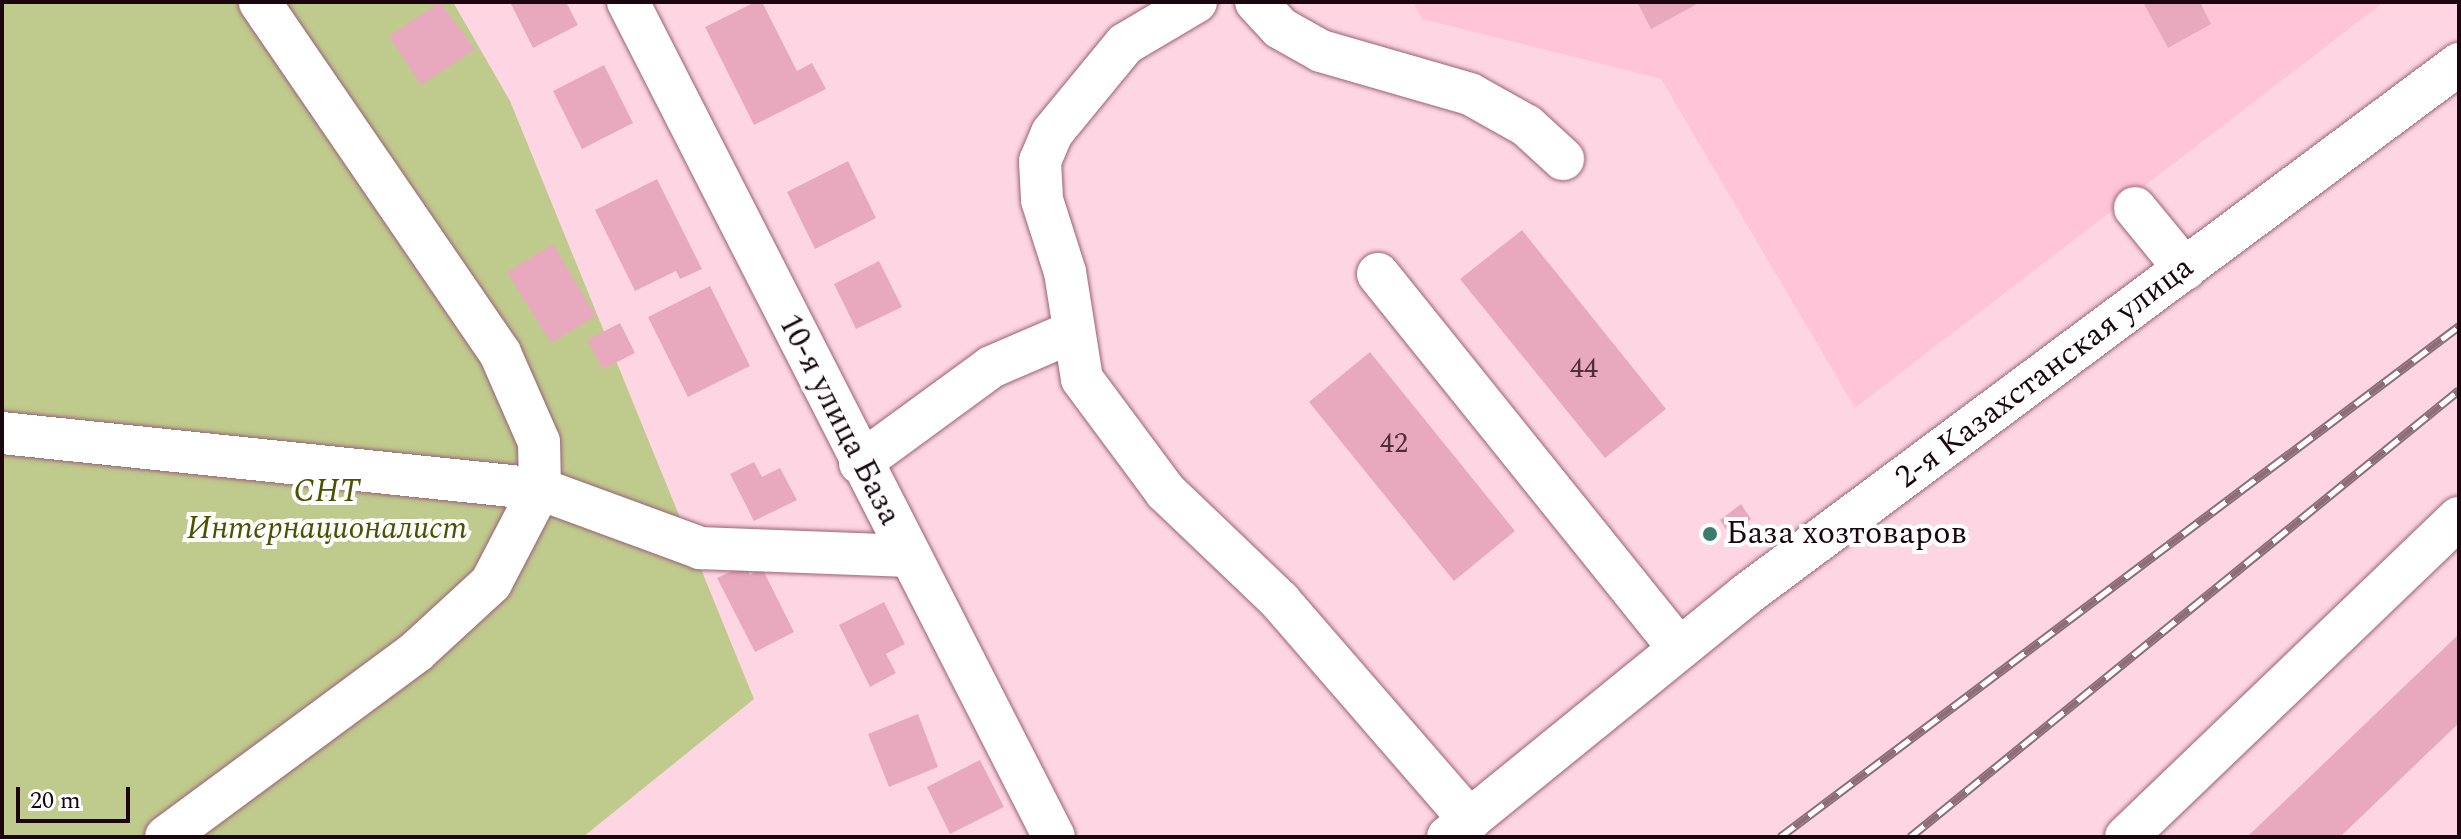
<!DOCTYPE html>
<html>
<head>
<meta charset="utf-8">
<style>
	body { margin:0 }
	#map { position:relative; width:2461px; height:839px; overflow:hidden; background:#fed6e3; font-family:Spectral,serif }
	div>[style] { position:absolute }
	.built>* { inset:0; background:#ffc4d8 }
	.green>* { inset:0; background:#bfca8d }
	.building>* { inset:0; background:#e8a9bf }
	.roads { filter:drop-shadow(0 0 2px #9b6276) drop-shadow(0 0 2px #9b6276) }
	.minor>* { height:42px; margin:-21px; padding:0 21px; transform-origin:21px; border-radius:21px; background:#fff }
	.rail>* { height:9px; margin-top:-4.5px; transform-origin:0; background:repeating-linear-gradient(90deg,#fff 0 18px,#8c6d78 0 36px); box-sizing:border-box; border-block:2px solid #8c6d78 }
	.dots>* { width:22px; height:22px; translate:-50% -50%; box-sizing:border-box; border:4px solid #fff; border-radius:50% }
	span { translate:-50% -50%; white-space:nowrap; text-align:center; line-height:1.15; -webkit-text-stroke:8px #fff; paint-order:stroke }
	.number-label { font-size:28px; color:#4e2f3b }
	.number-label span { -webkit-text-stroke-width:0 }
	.street-label { font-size:32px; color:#1b060f }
	.park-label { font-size:32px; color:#4a5300; font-style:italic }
	.poi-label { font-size:32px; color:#1b060f }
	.left { translate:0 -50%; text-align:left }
	.frame { position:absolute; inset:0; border:4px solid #1b060f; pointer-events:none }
	.scale { position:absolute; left:16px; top:787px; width:114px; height:36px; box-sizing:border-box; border:4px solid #1b060f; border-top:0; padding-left:10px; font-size:24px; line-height:28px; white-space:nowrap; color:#1b060f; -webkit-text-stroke:6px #fff; paint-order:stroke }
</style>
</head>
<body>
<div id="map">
	<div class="built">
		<div style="clip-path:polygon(1413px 2px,2384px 2px,1855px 408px,1661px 79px,1422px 19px)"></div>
	</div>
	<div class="green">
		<div style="clip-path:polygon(2px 2px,453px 2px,510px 101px,754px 699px,583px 837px,2px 837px)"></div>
	</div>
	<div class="building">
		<div style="clip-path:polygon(440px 2px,475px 49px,421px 85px,389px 36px)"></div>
		<div style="clip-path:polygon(510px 2px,566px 2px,578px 25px,533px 48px)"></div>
		<div style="clip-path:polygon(755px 2px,762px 2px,797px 71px,812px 63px,826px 89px,754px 125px,705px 27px)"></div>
		<div style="clip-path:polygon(1637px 2px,1701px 2px,1651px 29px)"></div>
		<div style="clip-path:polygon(2143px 2px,2200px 2px,2211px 24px,2168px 48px)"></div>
		<div style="clip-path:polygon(604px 65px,633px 123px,582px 149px,553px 91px)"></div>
		<div style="clip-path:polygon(848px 161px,876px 218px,815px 249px,787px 192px)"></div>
		<div style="clip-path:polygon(657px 179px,702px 269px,680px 279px,676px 271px,635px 291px,595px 210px)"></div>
		<div style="clip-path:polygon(1522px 230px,1666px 409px,1605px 458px,1460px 279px)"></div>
		<div style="clip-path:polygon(553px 244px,596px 316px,551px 343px,507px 272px)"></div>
		<div style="clip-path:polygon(879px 261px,902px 307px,856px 329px,834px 284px)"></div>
		<div style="clip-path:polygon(710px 286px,750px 366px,688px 397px,648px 317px)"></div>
		<div style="clip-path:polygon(620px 323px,635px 353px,603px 369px,587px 340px)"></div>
		<div style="clip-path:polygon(1370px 352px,1515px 531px,1454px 581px,1309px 402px)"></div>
		<div style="clip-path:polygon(754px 462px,762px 477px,780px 468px,797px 500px,754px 521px,730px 474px)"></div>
		<div style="clip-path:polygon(1741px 504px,1751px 519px,1730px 536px,1720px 520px)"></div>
		<div style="clip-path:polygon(745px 565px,750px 575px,762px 568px,794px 632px,755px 652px,717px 578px)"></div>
		<div style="clip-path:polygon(884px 602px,905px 644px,886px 654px,896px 673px,870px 687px,839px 625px)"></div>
		<div style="clip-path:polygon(2459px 634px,2459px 723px,2340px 837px,2247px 837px)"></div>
		<div style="clip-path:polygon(918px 714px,938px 767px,889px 787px,868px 734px)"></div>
		<div style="clip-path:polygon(980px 760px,1004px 807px,950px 834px,927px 787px)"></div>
	</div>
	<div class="roads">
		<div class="minor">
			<div style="left:628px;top:2px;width:937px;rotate:62.97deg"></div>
			<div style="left:1196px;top:2px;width:82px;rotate:149.4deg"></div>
			<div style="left:1125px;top:44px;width:115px;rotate:129.4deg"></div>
			<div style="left:1052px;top:133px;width:30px;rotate:113deg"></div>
			<div style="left:1040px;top:161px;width:39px;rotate:87deg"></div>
			<div style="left:1042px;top:200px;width:76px;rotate:72.3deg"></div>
			<div style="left:1065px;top:272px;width:108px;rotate:81deg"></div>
			<div style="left:1082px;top:379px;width:141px;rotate:53.4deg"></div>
			<div style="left:1166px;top:492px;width:158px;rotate:43.7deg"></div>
			<div style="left:1280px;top:601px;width:290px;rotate:49.1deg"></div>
			<div style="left:1256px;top:2px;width:35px;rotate:47deg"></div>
			<div style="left:1280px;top:28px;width:47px;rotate:29.3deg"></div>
			<div style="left:1321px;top:51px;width:155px;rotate:16.1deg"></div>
			<div style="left:1470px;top:94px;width:65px;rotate:29.3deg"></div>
			<div style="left:1527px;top:126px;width:49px;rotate:42.5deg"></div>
			<div style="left:2135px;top:208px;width:79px;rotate:50.7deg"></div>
			<div style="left:1378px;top:274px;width:481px;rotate:51.2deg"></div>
			<div style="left:2px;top:433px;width:541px;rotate:5.94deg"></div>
			<div style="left:540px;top:489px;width:171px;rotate:20.2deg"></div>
			<div style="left:700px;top:548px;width:208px;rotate:2.2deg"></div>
			<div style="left:860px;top:463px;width:162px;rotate:-36.2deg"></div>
			<div style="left:991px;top:367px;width:86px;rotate:-23.3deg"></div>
			<div style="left:166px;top:837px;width:311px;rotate:-36.5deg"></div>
			<div style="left:416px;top:652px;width:102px;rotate:-42.6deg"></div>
			<div style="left:491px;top:583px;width:106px;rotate:-62.5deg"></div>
			<div style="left:540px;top:489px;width:47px;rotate:-91.2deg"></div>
			<div style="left:539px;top:442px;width:97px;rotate:-113.7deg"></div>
			<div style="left:500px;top:353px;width:425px;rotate:-124.4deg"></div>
			<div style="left:1448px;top:837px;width:385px;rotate:-39.1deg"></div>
			<div style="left:1747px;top:594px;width:888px;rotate:-36.66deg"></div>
			<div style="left:2126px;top:837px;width:461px;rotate:-43.8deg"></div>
		</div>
	</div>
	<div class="rail">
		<div style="left:1780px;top:837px;width:850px;rotate:-36.96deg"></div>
		<div style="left:1910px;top:837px;width:708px;rotate:-39.15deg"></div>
	</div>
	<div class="dots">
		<div style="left:1710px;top:534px;background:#3a7d6e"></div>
	</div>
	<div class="number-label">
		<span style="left:1584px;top:369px">44</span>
		<span style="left:1394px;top:444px">42</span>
	</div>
	<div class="street-label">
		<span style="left:2045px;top:373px;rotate:-37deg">2-я Казахстанская улица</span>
		<span style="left:839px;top:420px;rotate:63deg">10-я улица База</span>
	</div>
	<div class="park-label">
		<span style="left:327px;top:511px">СНТ<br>Интернационалист</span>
	</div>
	<div class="poi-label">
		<span class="left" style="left:1726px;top:534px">База хозтоваров</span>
	</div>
	<div class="frame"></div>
	<div class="scale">20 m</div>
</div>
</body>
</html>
